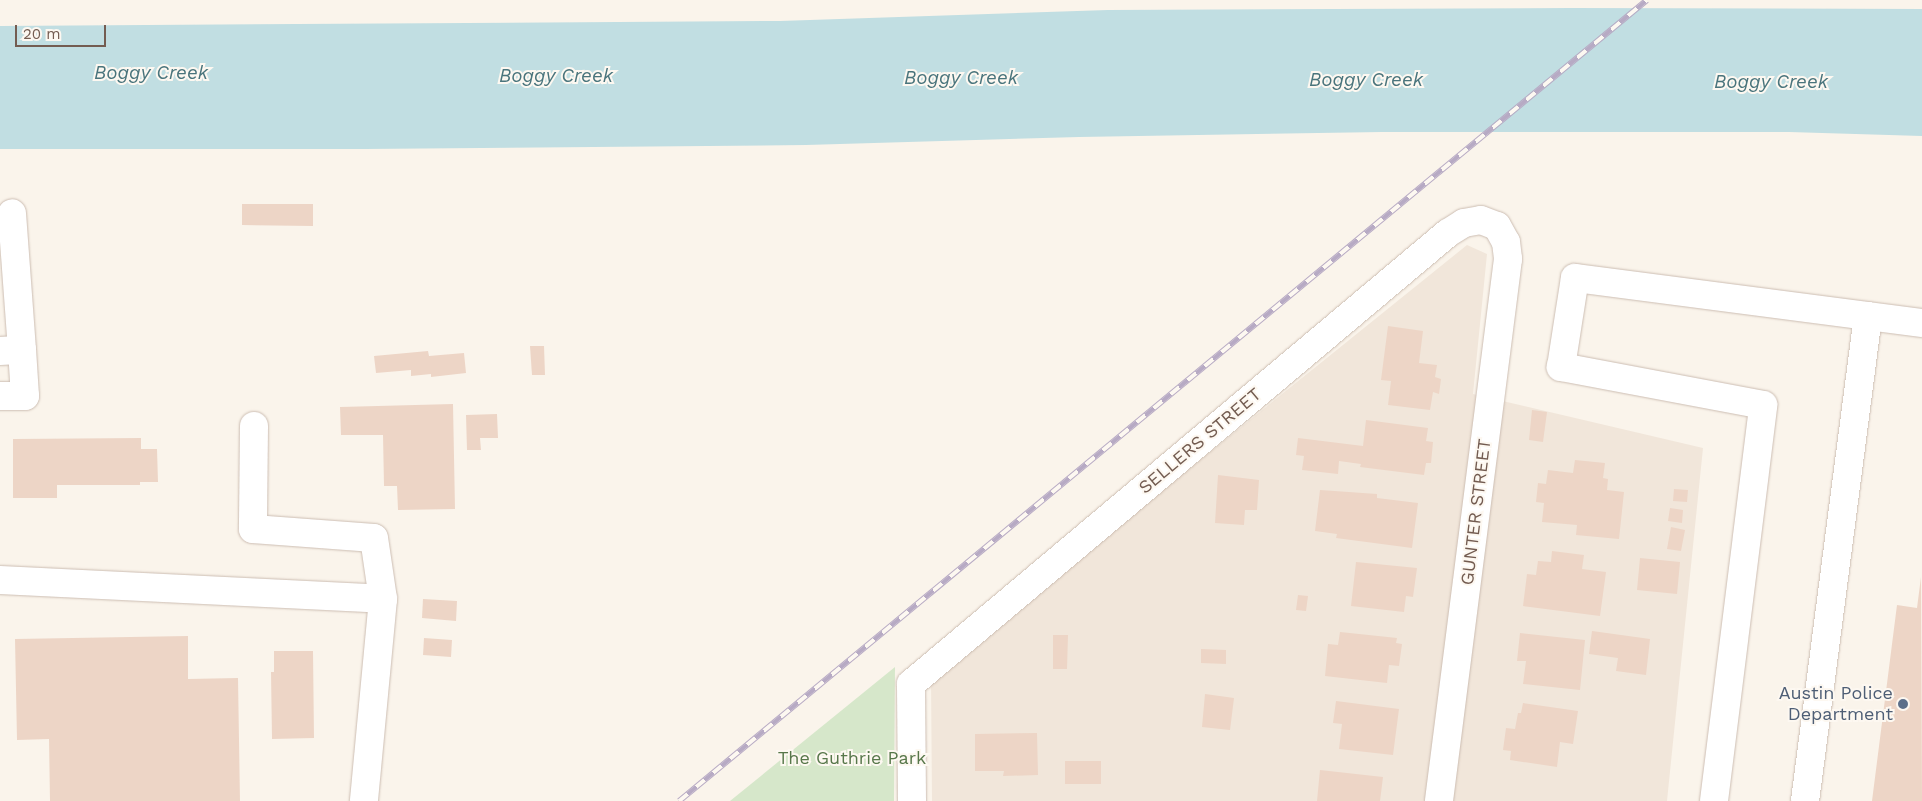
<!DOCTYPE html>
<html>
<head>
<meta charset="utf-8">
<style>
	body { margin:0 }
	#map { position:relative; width:1922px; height:801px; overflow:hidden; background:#faf4eb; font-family:"Work Sans",sans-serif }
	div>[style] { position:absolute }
	.residential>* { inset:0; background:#f1e6da }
	.green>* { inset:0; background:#d6e7ca }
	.water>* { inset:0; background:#c1dee2 }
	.building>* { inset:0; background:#edd5c6 }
	.roads { filter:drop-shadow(0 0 1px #ccbdb2) drop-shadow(0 0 1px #ccbdb2) }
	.minor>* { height:28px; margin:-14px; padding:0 14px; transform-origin:14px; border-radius:14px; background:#fff }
	.rail>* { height:5.5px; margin-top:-2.75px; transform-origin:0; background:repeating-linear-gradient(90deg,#fdf8f1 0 11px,#b7aac4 0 22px); box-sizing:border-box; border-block:1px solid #b7aac4 }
	.dots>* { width:14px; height:14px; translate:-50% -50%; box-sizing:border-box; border:2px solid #fdf8f1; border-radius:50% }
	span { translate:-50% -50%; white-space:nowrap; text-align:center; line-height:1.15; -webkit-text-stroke:4px #fdf8f1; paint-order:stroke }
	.street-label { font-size:18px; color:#735c51 }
	.service-label { font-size:18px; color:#4e5e75 }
	.right { translate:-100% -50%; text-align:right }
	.park-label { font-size:18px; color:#57774a }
	.water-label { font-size:19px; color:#49747c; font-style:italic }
	.scale { position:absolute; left:15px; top:25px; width:91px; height:22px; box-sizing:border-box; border:2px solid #735c51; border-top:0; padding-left:6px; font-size:15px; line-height:18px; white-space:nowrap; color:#735c51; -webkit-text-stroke:4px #fdf8f1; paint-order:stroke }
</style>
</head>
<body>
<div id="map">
	<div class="residential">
		<div style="clip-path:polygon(1467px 245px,1487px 254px,1473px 394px,1703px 448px,1667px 801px,932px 801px,931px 677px)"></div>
	</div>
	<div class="green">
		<div style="clip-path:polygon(895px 667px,894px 801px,730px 801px)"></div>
	</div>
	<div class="water">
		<div style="clip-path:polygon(1571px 8px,1922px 9px,1922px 136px,1789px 132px,1382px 132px,1079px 137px,806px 145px,365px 149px,0 149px,0 26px,780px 21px,1108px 10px)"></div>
	</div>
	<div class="building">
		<div style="clip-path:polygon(242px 204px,313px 204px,313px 226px,242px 225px)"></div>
		<div style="clip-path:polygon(1388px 326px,1423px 331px,1419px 363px,1437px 365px,1435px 377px,1441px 379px,1439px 394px,1433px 392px,1430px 410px,1388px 405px,1391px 381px,1381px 380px)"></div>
		<div style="clip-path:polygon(530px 346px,544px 346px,545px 375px,532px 375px)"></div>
		<div style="clip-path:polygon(428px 351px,429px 356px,464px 353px,466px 373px,431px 377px,431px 374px,411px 376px,411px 370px,376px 373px,374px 356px)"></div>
		<div style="clip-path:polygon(453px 404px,455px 509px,398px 510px,397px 486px,384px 486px,383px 435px,341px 435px,340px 407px)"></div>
		<div style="clip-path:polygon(1532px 410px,1547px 412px,1543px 442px,1529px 440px)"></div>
		<div style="clip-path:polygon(497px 414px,498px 438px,480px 438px,481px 450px,467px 450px,466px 415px)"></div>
		<div style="clip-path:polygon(1366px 420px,1428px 428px,1426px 441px,1433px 442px,1431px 463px,1426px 463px,1424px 475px,1360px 467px,1361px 464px,1339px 461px,1338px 474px,1302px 470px,1304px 456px,1296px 455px,1298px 438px,1363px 446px)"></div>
		<div style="clip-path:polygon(141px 438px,141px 449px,157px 449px,158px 482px,140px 482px,140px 485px,57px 485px,57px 498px,13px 498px,13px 439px)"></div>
		<div style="clip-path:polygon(1575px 460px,1605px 463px,1603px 478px,1608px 479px,1607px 490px,1624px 492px,1619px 539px,1576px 535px,1577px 525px,1542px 522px,1544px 503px,1536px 502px,1538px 483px,1546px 484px,1548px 470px,1573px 473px)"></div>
		<div style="clip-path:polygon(1218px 475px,1259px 480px,1257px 510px,1245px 510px,1244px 525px,1215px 523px)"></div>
		<div style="clip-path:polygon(1674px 489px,1688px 490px,1687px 502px,1673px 501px)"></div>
		<div style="clip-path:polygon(1320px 490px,1377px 494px,1377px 498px,1418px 503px,1412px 548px,1336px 538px,1337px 534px,1315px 531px)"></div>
		<div style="clip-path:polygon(1670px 508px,1683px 510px,1682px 523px,1668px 521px)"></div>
		<div style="clip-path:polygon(1671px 527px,1685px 530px,1681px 551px,1667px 549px)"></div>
		<div style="clip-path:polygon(1552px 551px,1584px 555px,1582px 569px,1606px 572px,1600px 616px,1523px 606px,1527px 574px,1536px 575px,1538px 561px,1551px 562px)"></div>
		<div style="clip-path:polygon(1640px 558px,1680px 562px,1677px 594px,1637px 590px)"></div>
		<div style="clip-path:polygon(1356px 562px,1417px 568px,1413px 597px,1406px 596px,1404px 612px,1351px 606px)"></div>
		<div style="clip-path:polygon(1921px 577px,1922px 801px,1872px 801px,1897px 605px,1917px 608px)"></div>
		<div style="clip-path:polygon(1298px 595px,1308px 596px,1306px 611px,1296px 610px)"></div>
		<div style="clip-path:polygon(423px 599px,457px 601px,456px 621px,422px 618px)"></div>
		<div style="clip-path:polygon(1592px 631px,1650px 639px,1646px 675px,1616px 671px,1618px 658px,1589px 654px)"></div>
		<div style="clip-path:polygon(1340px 632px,1397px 638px,1396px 643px,1402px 644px,1399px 666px,1389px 665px,1387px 683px,1325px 676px,1328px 644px,1338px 645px)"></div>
		<div style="clip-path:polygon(1520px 633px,1585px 640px,1580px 690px,1523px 684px,1526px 661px,1517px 661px)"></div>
		<div style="clip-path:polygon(1053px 635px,1068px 635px,1067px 669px,1053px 669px)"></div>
		<div style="clip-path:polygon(188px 636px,188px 679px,238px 678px,240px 801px,50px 801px,49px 739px,17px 740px,15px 639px)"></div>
		<div style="clip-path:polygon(424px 638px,452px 640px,451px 657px,423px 655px)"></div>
		<div style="clip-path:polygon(1201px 649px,1226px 650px,1226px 664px,1201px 663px)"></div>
		<div style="clip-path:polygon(274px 651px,313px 651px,314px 738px,272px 739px,271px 672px,274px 672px)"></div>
		<div style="clip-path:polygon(1205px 694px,1234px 698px,1230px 730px,1202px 727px)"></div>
		<div style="clip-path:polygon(1336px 701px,1399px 709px,1393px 755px,1339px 749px,1342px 724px,1333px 723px)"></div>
		<div style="clip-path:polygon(1523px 703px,1578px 711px,1573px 744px,1560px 742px,1557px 767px,1510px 760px,1511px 751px,1503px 750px,1506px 728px,1515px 729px,1518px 713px,1521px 713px)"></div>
		<div style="clip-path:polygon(1037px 733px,1038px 775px,1003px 776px,1004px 771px,975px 771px,975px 734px)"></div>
		<div style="clip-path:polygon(1065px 761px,1101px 761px,1101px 784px,1065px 784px)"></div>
		<div style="clip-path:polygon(1320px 770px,1383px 777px,1380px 801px,1317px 801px)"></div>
	</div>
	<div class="roads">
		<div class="minor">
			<div style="left:0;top:351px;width:22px;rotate:-3deg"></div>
			<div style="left:22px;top:350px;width:137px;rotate:-94.2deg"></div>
			<div style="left:0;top:396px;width:25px"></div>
			<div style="left:25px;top:396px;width:46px;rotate:-93.7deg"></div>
			<div style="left:254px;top:426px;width:103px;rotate:90.6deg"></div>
			<div style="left:253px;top:529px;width:121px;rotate:4.3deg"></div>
			<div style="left:374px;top:538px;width:62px;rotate:81.6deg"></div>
			<div style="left:0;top:580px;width:383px;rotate:2.8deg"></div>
			<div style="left:383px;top:599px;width:203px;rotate:95.4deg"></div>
			<div style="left:912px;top:801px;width:117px;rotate:-90.5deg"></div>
			<div style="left:911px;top:684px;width:701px;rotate:-40.03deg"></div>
			<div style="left:1448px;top:233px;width:19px;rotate:-32deg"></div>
			<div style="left:1464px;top:223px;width:17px;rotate:-10deg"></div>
			<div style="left:1481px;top:220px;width:17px;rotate:21deg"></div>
			<div style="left:1497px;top:226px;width:18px;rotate:61deg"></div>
			<div style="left:1506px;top:242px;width:17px;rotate:83deg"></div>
			<div style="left:1508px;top:259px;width:546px;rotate:97.26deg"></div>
			<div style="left:1714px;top:801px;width:399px;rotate:-82.9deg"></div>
			<div style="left:1763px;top:405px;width:206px;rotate:-169.3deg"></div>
			<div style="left:1561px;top:367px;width:90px;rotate:-81.1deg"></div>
			<div style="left:1575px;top:278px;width:350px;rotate:7.4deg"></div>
			<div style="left:1805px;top:801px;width:489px;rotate:-82.6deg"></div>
		</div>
	</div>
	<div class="rail">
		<div style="left:679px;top:801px;width:1256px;rotate:-39.61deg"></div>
	</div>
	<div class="dots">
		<div style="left:1903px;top:704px;background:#5c6f8a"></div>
	</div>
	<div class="street-label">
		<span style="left:1200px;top:441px;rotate:-40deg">SELLERS STREET</span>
		<span style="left:1476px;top:512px;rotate:-83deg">GUNTER STREET</span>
	</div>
	<div class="service-label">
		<span class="right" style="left:1893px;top:704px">Austin Police<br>Department</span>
	</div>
	<div class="park-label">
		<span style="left:852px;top:758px">The Guthrie Park</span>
	</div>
	<div class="water-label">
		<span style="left:151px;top:73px">Boggy Creek</span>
		<span style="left:556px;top:76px">Boggy Creek</span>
		<span style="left:961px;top:78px">Boggy Creek</span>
		<span style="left:1366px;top:80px">Boggy Creek</span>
		<span style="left:1771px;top:82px">Boggy Creek</span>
	</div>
	<div class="scale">20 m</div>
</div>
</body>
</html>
